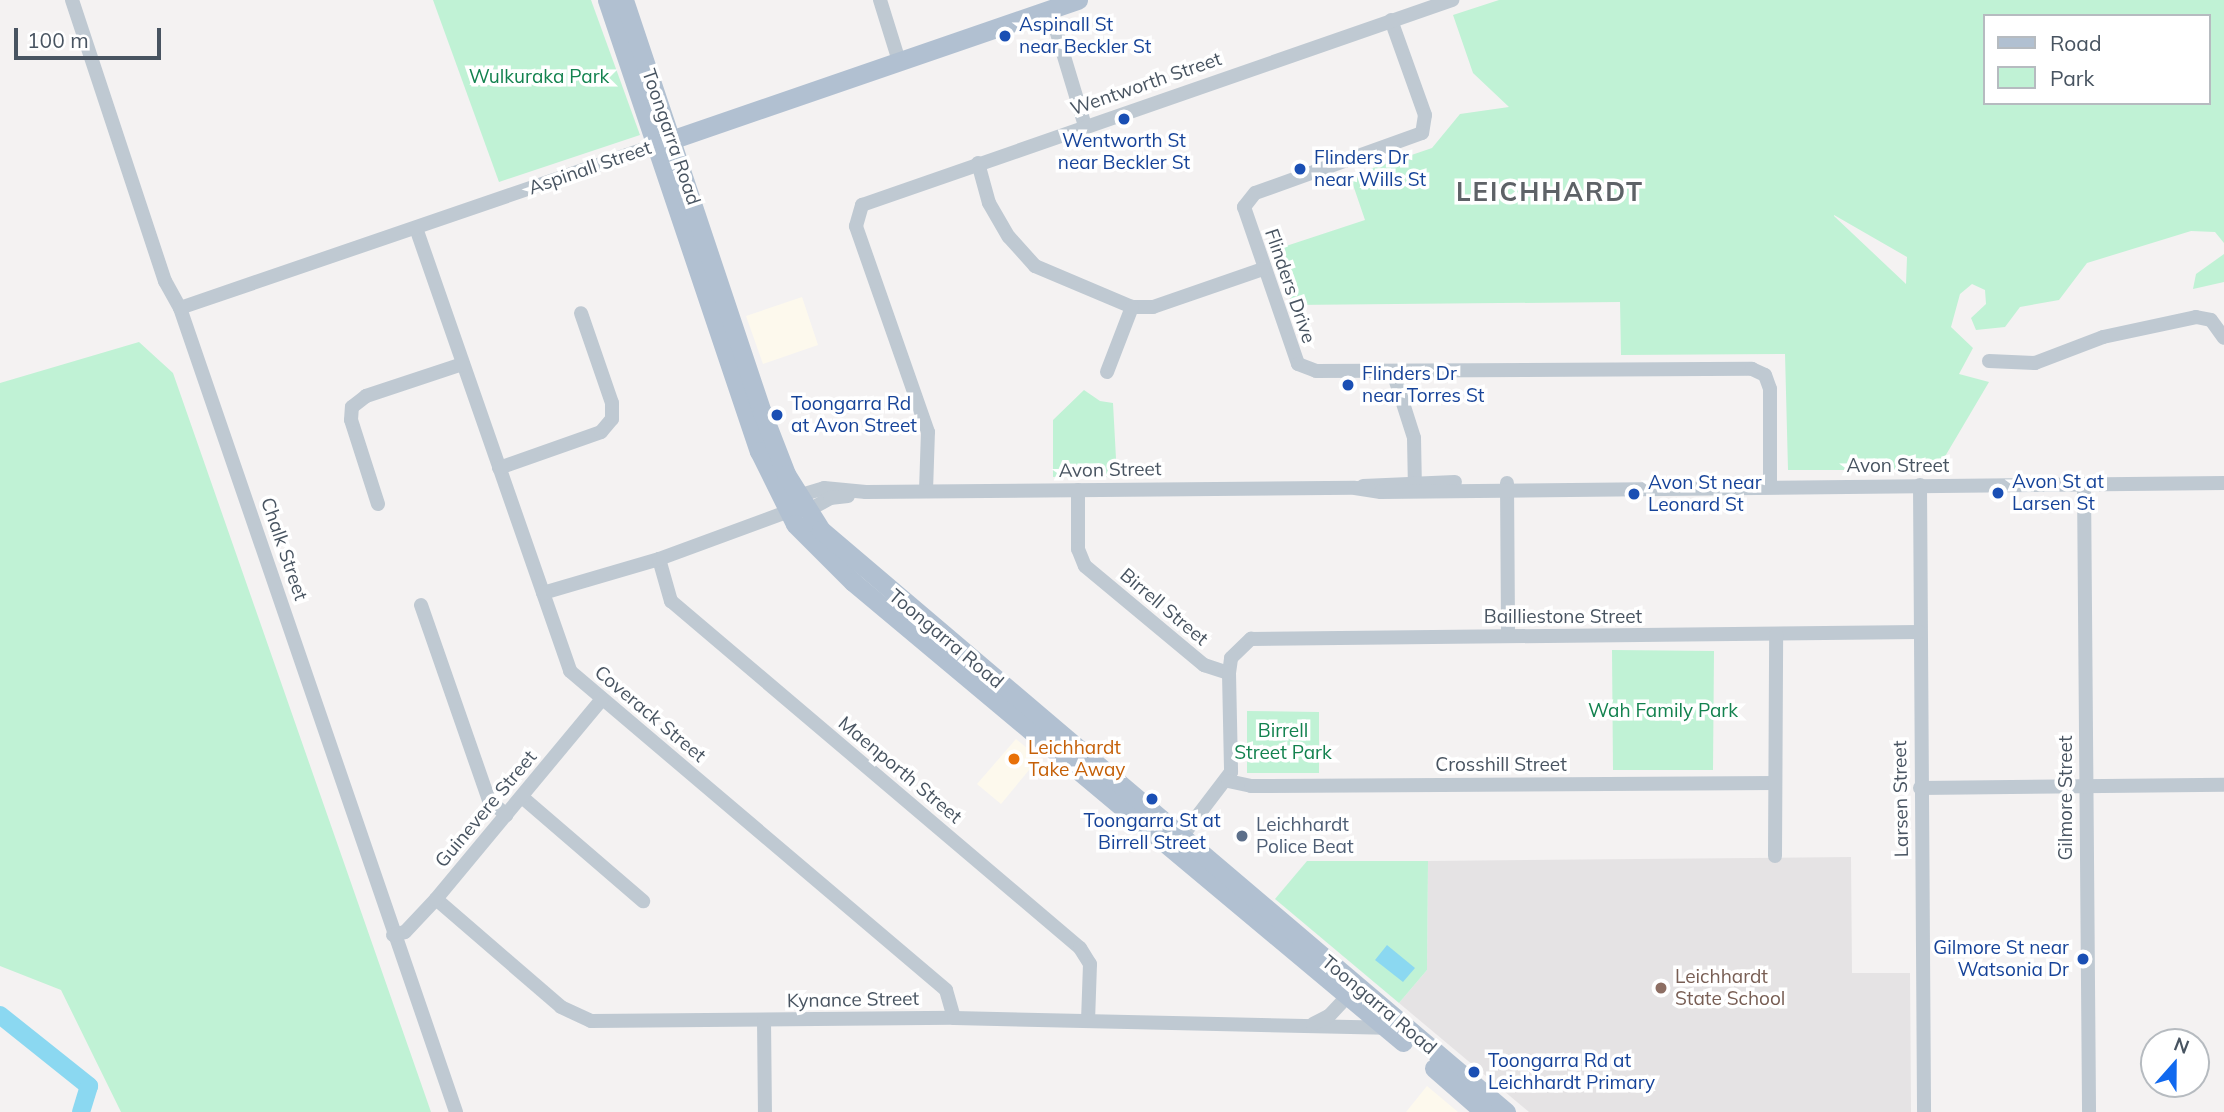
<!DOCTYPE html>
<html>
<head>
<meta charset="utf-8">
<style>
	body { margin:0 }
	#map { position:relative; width:2224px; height:1112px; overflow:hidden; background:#f4f2f2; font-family:Mulish,sans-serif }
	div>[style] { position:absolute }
	.commercial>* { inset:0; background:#fdf9ed }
	.education>* { inset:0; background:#e5e3e4 }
	.green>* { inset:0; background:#c0f2d5 }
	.water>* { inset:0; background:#8bd8f1 }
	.river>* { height:18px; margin:-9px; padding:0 9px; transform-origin:9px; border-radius:9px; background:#8bd8f1 }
	.minor>* { height:14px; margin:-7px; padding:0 7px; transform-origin:7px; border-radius:7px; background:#bfc9d2 }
	.major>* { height:19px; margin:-9.5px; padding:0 9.5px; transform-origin:9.5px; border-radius:9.5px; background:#b1c0d1 }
	.dots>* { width:19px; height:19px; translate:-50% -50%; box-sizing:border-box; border:4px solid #fff; border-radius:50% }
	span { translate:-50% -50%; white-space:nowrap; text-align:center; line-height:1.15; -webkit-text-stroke:7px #fff; paint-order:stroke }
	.transit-label { font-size:19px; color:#164399 }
	.left { translate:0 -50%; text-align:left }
	.right { translate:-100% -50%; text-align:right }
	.park-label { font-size:19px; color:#13824f }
	.street-label { font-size:19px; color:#485461 }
	.food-label { font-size:19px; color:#c56008 }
	.service-label { font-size:19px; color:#4e5e75 }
	.education-label { font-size:19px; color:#785e54 }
	.district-label { font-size:26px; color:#5e6267; font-weight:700; letter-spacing:2px }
	.legend { position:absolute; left:1983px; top:14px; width:228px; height:91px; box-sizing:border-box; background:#fff; border:2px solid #b6bbc0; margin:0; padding:9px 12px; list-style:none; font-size:21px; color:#485461 }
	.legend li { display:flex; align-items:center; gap:14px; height:35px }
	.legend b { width:35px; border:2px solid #b6bbc0 }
	.north { position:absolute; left:2140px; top:1028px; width:70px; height:70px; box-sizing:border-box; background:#fff; border:2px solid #b6bbc0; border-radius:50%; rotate:21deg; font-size:19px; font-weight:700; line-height:28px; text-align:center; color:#485461 }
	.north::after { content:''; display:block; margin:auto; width:24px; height:32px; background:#1169ef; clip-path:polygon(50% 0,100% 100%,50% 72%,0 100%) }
	.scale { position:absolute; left:14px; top:28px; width:147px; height:32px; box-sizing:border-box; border:4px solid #485461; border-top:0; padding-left:9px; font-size:21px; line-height:24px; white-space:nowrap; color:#485461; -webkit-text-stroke:5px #fff; paint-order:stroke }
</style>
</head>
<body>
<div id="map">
	<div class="commercial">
		<div style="clip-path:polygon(802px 297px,818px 345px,763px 364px,746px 316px)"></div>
		<div style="clip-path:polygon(1016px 739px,1039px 758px,1001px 804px,977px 784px)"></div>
		<div style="clip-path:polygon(1427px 1086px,1458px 1112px,1406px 1112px)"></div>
	</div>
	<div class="education">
		<div style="clip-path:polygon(1851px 857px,1852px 973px,1910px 973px,1911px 1112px,1529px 1112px,1399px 1003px,1427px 970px,1428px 861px)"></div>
	</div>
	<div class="green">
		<div style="clip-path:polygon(433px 0,591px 0,640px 135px,499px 182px)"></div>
		<div style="clip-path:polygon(evenodd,1499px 0,2224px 0,2224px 243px,2215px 232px,2191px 231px,2087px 263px,2059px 300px,2020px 307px,2005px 327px,1976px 330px,1971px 318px,1986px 304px,1985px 290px,1972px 284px,1960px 294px,1951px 327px,1973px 348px,1959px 374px,1989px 382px,1937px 470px,1788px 470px,1785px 354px,1621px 355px,1620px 302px,1292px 305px,1274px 250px,1365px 220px,1350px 176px,1432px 148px,1460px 114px,1509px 107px,1473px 73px,1453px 15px,1499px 0,1984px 16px,2208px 16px,2208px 103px,1984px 103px,1984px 16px,1499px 0,1834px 215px,1907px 257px,1906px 284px,1834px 216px,1834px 215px)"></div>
		<div style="clip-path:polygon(2224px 254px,2224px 282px,2193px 289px,2196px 274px)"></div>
		<div style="clip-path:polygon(139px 342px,173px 373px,431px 1112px,121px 1112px,61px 990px,0 966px,0 383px)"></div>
		<div style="clip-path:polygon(1084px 390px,1100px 401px,1113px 403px,1117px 477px,1053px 477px,1053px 420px)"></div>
		<div style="clip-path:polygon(1612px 650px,1714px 651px,1713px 770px,1613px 770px)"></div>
		<div style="clip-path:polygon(1247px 711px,1319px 712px,1319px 773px,1247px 773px)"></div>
		<div style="clip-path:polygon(1307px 861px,1428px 861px,1427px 970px,1399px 1003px,1275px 899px)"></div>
	</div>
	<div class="water">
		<div style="clip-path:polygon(1387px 945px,1415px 968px,1403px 982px,1375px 960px)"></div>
	</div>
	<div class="river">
		<div style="left:0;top:1015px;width:114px;rotate:38.6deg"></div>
		<div style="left:89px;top:1086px;width:27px;rotate:107deg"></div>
	</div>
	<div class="minor">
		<div style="left:72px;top:0;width:296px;rotate:71.7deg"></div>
		<div style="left:165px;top:281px;width:31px;rotate:61deg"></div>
		<div style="left:180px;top:308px;width:850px;rotate:71.05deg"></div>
		<div style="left:880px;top:0;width:64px;rotate:72.7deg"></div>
		<div style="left:1050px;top:10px;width:121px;rotate:73.2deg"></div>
		<div style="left:1391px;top:20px;width:101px;rotate:70.3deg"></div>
		<div style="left:1425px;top:115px;width:18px;rotate:99deg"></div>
		<div style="left:1422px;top:133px;width:177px;rotate:160.2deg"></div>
		<div style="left:1255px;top:193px;width:18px;rotate:128deg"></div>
		<div style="left:1244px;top:207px;width:166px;rotate:71deg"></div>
		<div style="left:1298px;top:364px;width:19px;rotate:21deg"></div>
		<div style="left:1316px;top:371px;width:436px;rotate:-0.3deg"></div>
		<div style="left:1752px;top:369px;width:14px;rotate:25deg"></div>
		<div style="left:1765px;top:375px;width:15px;rotate:70deg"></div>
		<div style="left:1770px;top:389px;width:97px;rotate:90deg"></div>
		<div style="left:978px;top:163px;width:41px;rotate:74.6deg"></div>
		<div style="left:989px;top:203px;width:39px;rotate:60deg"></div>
		<div style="left:1009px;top:237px;width:39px;rotate:48deg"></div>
		<div style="left:1035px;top:266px;width:105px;rotate:22.9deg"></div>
		<div style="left:1132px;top:307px;width:21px"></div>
		<div style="left:1153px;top:307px;width:116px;rotate:-19.1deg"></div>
		<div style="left:416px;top:228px;width:469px;rotate:70.8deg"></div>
		<div style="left:570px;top:671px;width:493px;rotate:40.3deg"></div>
		<div style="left:946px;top:990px;width:29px;rotate:74deg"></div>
		<div style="left:180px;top:308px;width:503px;rotate:-18.9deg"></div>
		<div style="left:1989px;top:361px;width:46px;rotate:2.5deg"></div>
		<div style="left:2035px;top:363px;width:73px;rotate:-20.9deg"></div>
		<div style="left:2103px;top:337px;width:95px;rotate:-12.1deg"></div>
		<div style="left:2196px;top:317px;width:15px;rotate:11deg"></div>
		<div style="left:2211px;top:320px;width:22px;rotate:54deg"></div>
		<div style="left:1107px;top:372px;width:70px;rotate:-69deg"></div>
		<div style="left:1393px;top:372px;width:69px;rotate:72.3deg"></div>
		<div style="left:1414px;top:438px;width:53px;rotate:88.9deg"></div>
		<div style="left:499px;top:468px;width:108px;rotate:-19.4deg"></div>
		<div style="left:601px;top:432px;width:17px;rotate:-50deg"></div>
		<div style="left:612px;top:419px;width:16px;rotate:-90deg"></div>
		<div style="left:612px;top:403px;width:95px;rotate:-109deg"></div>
		<div style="left:1507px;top:483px;width:153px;rotate:89.6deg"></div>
		<div style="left:2084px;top:484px;width:628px;rotate:89.54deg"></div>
		<div style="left:1920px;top:485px;width:627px;rotate:89.63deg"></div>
		<div style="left:1363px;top:486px;width:92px;rotate:-2.5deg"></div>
		<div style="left:1078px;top:490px;width:59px;rotate:90deg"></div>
		<div style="left:1078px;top:549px;width:18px;rotate:68deg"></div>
		<div style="left:1085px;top:566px;width:155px;rotate:39.8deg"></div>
		<div style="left:1204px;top:665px;width:26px;rotate:18deg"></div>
		<div style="left:1229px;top:673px;width:99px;rotate:88.8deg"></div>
		<div style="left:1231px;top:772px;width:89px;rotate:127.3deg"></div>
		<div style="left:926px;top:491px;width:59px;rotate:-88.1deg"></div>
		<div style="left:928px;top:432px;width:218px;rotate:-109.3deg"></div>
		<div style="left:856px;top:226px;width:22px;rotate:-74deg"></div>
		<div style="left:862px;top:205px;width:625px;rotate:-19.16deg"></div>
		<div style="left:798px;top:496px;width:27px;rotate:-17deg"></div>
		<div style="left:824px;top:488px;width:42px;rotate:5.4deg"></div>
		<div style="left:866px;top:492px;width:489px;rotate:-0.5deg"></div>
		<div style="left:1355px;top:488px;width:26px;rotate:9deg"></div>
		<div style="left:1381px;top:492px;width:843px;rotate:-0.61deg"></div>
		<div style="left:378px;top:504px;width:88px;rotate:-107.8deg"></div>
		<div style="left:351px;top:420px;width:13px;rotate:-86deg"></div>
		<div style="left:352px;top:407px;width:18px;rotate:-38deg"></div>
		<div style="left:366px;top:396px;width:102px;rotate:-18.3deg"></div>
		<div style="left:807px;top:511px;width:26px;rotate:-29deg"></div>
		<div style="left:830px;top:498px;width:18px;rotate:-6deg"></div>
		<div style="left:659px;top:559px;width:44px;rotate:74.1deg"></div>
		<div style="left:671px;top:601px;width:536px;rotate:40.31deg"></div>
		<div style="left:1080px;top:948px;width:19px;rotate:58deg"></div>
		<div style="left:1090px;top:964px;width:57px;rotate:92deg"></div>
		<div style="left:543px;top:593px;width:121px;rotate:-16.3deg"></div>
		<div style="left:659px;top:559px;width:136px;rotate:-20.2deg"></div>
		<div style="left:421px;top:605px;width:207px;rotate:70.8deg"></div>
		<div style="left:489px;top:800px;width:23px;rotate:41deg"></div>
		<div style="left:1229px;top:673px;width:15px;rotate:-82deg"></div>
		<div style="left:1231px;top:658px;width:28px;rotate:-44deg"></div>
		<div style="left:1251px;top:639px;width:668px;rotate:-0.6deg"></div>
		<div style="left:1228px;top:781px;width:24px;rotate:12deg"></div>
		<div style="left:1251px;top:786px;width:524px;rotate:-0.33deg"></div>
		<div style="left:1920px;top:788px;width:304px;rotate:-0.6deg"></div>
		<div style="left:522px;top:797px;width:160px;rotate:40.7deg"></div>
		<div style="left:1775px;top:856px;width:221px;rotate:-89.7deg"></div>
		<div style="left:436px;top:899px;width:165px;rotate:40.8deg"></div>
		<div style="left:561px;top:1007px;width:33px;rotate:25deg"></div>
		<div style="left:591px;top:1021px;width:363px;rotate:-0.5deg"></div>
		<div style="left:954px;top:1018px;width:431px;rotate:1.3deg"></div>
		<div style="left:393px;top:935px;width:12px;rotate:-14deg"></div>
		<div style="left:405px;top:932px;width:45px;rotate:-46.8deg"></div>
		<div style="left:436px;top:899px;width:260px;rotate:-50.3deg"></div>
		<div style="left:764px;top:1020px;width:92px;rotate:89.4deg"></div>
		<div style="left:1313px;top:1024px;width:18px;rotate:-27deg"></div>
		<div style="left:1329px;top:1016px;width:25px;rotate:-47deg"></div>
	</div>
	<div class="major">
		<div style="left:607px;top:0;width:476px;rotate:71.4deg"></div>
		<div style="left:759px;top:451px;width:81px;rotate:63.7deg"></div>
		<div style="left:795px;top:524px;width:82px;rotate:45deg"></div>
		<div style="left:853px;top:582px;width:717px;rotate:39.91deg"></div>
		<div style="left:624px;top:0;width:434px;rotate:71.5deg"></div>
		<div style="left:762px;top:412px;width:66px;rotate:68.8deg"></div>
		<div style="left:786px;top:474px;width:66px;rotate:58deg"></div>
		<div style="left:821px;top:530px;width:899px;rotate:40.35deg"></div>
		<div style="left:662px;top:143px;width:440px;rotate:-19deg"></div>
		<div style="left:1434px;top:1068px;width:67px;rotate:41.3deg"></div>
	</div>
	<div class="dots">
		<div style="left:1005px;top:36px;background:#1a4fb4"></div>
		<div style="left:1124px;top:119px;background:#1a4fb4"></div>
		<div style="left:1300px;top:169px;background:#1a4fb4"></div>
		<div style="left:1348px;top:385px;background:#1a4fb4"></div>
		<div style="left:777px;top:415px;background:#1a4fb4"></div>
		<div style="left:1998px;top:493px;background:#1a4fb4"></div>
		<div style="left:1634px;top:494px;background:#1a4fb4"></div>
		<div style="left:1014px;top:759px;background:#e8710a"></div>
		<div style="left:1152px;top:799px;background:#1a4fb4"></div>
		<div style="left:1242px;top:836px;background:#5c6f8a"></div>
		<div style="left:2083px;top:959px;background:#1a4fb4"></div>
		<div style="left:1661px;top:988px;background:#8d6e63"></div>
		<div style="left:1474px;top:1072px;background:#1a4fb4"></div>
	</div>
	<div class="transit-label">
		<span class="left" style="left:1019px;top:36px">Aspinall St<br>near Beckler St</span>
		<span style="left:1124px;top:152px">Wentworth St<br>near Beckler St</span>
		<span class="left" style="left:1314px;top:169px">Flinders Dr<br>near Wills St</span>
		<span class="left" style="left:1362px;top:385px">Flinders Dr<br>near Torres St</span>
		<span class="left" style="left:791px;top:415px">Toongarra Rd<br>at Avon Street</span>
		<span class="left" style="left:2012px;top:493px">Avon St at<br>Larsen St</span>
		<span class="left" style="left:1648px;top:494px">Avon St near<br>Leonard St</span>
		<span style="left:1152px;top:832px">Toongarra St at<br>Birrell Street</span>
		<span class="right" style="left:2069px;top:959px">Gilmore St near<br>Watsonia Dr</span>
		<span class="left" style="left:1488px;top:1072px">Toongarra Rd at<br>Leichhardt Primary</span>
	</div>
	<div class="park-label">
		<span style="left:539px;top:77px">Wulkuraka Park</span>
		<span style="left:1663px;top:711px">Wah Family Park</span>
		<span style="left:1283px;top:742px">Birrell<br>Street Park</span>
	</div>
	<div class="street-label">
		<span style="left:1146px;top:84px;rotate:-19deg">Wentworth Street</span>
		<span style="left:671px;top:137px;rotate:71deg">Toongarra Road</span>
		<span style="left:590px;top:168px;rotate:-19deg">Aspinall Street</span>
		<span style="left:1290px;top:286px;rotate:71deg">Flinders Drive</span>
		<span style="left:1898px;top:466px">Avon Street</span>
		<span style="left:1110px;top:470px;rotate:-1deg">Avon Street</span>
		<span style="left:284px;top:549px;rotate:71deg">Chalk Street</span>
		<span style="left:1164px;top:607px;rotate:40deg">Birrell Street</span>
		<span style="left:1563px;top:617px">Bailliestone Street</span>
		<span style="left:946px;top:639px;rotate:40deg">Toongarra Road</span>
		<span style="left:650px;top:714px;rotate:40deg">Coverack Street</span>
		<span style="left:1501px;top:765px">Crosshill Street</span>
		<span style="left:900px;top:770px;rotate:40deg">Maenporth Street</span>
		<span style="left:2066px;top:798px;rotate:-90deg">Gilmore Street</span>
		<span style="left:1901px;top:799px;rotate:-91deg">Larsen Street</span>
		<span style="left:486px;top:809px;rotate:-50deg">Guinevere Street</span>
		<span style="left:853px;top:1000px;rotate:-1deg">Kynance Street</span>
		<span style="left:1379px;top:1005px;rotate:40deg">Toongarra Road</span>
	</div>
	<div class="food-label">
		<span class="left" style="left:1028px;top:759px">Leichhardt<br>Take Away</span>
	</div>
	<div class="service-label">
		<span class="left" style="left:1256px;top:836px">Leichhardt<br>Police Beat</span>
	</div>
	<div class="education-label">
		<span class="left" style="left:1675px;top:988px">Leichhardt<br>State School</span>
	</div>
	<div class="district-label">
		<span style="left:1550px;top:192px">LEICHHARDT</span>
	</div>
	<ul class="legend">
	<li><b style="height:9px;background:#b1c0d1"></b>Road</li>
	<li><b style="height:19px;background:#c0f2d5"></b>Park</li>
	</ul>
	<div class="north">N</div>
	<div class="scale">100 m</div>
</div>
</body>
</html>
